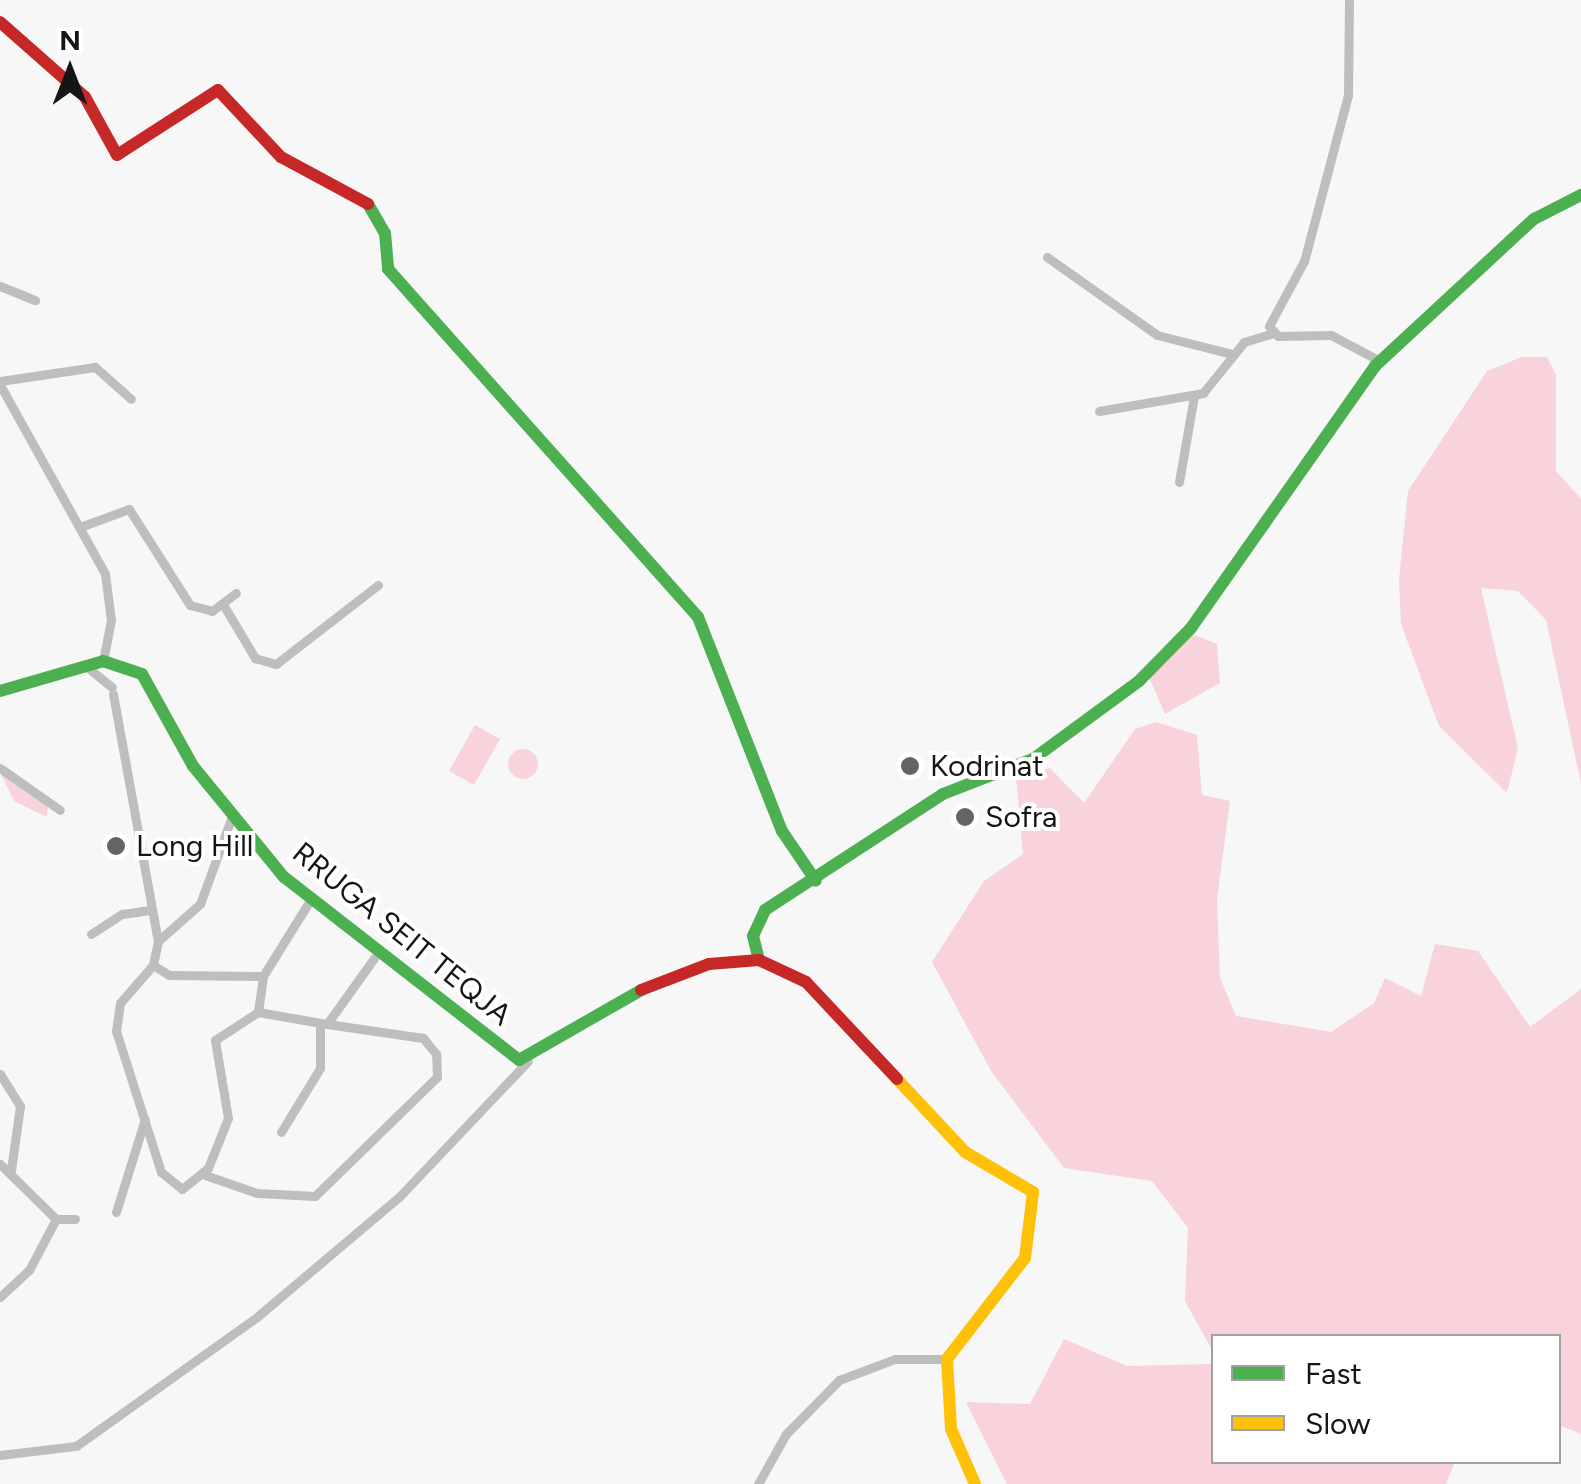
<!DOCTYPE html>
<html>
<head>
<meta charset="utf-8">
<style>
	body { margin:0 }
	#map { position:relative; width:1581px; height:1484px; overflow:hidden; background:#f7f7f8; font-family:Figtree,sans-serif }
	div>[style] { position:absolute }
	.green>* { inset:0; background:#f8d3db }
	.round { border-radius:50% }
	.street>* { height:9px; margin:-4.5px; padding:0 4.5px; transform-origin:4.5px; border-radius:4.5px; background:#bebebe }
	.fast>* { height:12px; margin:-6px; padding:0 6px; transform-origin:6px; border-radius:6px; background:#4caf50 }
	.slow>* { height:12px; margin:-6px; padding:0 6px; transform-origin:6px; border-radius:6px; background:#ffc107 }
	.jam>* { height:12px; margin:-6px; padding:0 6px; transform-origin:6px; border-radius:6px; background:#c62828 }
	.dots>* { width:28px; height:28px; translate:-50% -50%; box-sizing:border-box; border:5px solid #fff; border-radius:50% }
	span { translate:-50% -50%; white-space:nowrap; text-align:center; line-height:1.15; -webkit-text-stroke:8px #fff; paint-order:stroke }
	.poi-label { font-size:30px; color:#151516 }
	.left { translate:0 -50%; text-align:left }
	.street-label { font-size:30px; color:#151516 }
	.legend { position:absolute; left:1211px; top:1334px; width:350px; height:130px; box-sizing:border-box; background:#fff; border:2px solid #a1a1a2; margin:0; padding:12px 18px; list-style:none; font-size:30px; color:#151516 }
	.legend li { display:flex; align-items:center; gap:20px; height:50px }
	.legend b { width:50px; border:2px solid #a1a1a2 }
	.north { position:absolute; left:20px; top:20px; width:100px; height:100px; -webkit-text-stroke:8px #fff; paint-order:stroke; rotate:0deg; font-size:28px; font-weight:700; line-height:40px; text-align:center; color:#151516 }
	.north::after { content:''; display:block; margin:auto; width:35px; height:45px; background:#151516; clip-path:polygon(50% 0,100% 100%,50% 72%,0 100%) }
</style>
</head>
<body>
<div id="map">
	<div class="green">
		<div style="clip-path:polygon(1522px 357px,1547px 357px,1556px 375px,1556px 471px,1581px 499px,1581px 784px,1546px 620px,1518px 591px,1481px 588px,1518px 748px,1507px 793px,1439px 726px,1401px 624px,1399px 579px,1408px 491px,1487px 371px)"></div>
		<div style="clip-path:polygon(1192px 634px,1217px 644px,1220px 683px,1165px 714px,1149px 677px)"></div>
		<div style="clip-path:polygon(1156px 722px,1197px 735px,1202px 795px,1230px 801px,1217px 899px,1220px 978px,1236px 1016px,1331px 1032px,1374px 1003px,1385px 978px,1421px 996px,1435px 944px,1478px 951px,1530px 1027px,1581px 989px,1581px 1434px,1559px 1425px,1558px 1336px,1214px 1336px,1213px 1352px,1185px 1301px,1188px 1228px,1152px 1181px,1064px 1168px,991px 1071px,932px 962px,984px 881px,1023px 854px,1016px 778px,1050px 768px,1084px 803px,1135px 729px)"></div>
		<div style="clip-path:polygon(475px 725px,500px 739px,474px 785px,449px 771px)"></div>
		<div class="round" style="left:508px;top:749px;width:30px;height:30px"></div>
		<div style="clip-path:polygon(0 772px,48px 806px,47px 817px,14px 801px)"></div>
		<div style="clip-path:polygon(1064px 1339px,1127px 1366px,1213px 1364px,1214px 1462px,1455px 1462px,1446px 1484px,1007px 1484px,966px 1402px,1030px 1404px)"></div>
	</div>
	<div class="street">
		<div style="left:1349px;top:0;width:95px;rotate:90.6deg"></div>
		<div style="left:1348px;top:95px;width:172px;rotate:104.8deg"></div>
		<div style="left:1304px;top:261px;width:74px;rotate:118.3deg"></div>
		<div style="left:1269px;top:326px;width:13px;rotate:48deg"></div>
		<div style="left:1278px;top:336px;width:53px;rotate:-1.1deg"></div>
		<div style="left:1331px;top:335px;width:55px;rotate:28deg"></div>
		<div style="left:1047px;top:257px;width:135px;rotate:35.3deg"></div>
		<div style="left:1157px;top:335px;width:77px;rotate:14.2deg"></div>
		<div style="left:0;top:286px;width:38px;rotate:22deg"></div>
		<div style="left:0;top:381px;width:96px;rotate:-8.4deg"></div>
		<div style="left:95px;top:367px;width:48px;rotate:41.6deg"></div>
		<div style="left:0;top:385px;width:216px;rotate:60.9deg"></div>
		<div style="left:105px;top:574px;width:46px;rotate:82.6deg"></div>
		<div style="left:111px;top:620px;width:42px;rotate:101deg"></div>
		<div style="left:1099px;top:411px;width:106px;rotate:-9.8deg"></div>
		<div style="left:1203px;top:393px;width:65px;rotate:-51.2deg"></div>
		<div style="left:1244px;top:342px;width:30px;rotate:-17deg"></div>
		<div style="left:1179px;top:482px;width:87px;rotate:-80.1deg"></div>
		<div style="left:80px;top:527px;width:52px;rotate:-20.2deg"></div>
		<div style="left:129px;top:509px;width:114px;rotate:57.6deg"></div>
		<div style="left:190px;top:605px;width:23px;rotate:15deg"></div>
		<div style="left:212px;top:611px;width:30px;rotate:-37deg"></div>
		<div style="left:224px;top:606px;width:61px;rotate:59.2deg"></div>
		<div style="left:255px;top:658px;width:22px;rotate:16deg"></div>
		<div style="left:276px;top:664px;width:129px;rotate:-37.8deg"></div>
		<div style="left:87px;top:667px;width:32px;rotate:39deg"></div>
		<div style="left:113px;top:694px;width:251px;rotate:79.7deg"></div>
		<div style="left:158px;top:941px;width:25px;rotate:102deg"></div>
		<div style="left:153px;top:965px;width:50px;rotate:131deg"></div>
		<div style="left:120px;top:1003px;width:28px;rotate:98deg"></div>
		<div style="left:116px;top:1031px;width:148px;rotate:72.3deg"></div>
		<div style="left:161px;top:1172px;width:27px;rotate:39deg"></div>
		<div style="left:182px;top:1189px;width:33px;rotate:-39deg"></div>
		<div style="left:208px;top:1168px;width:54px;rotate:-68.2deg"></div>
		<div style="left:228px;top:1118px;width:79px;rotate:-99.5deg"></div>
		<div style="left:215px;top:1040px;width:51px;rotate:-33.1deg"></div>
		<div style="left:258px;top:1012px;width:36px;rotate:-82deg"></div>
		<div style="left:0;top:768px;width:73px;rotate:35deg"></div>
		<div style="left:91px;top:934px;width:37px;rotate:-33deg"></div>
		<div style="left:122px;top:914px;width:30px;rotate:-8deg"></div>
		<div style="left:158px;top:941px;width:56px;rotate:-41.4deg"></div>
		<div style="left:200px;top:904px;width:94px;rotate:-70deg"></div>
		<div style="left:153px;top:965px;width:19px;rotate:32deg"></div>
		<div style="left:169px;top:975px;width:94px;rotate:0.6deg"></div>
		<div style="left:263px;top:976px;width:91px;rotate:-58.1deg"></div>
		<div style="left:258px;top:1012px;width:70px;rotate:9.9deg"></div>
		<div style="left:327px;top:1024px;width:81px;rotate:-54.5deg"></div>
		<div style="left:0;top:1074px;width:38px;rotate:58deg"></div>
		<div style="left:20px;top:1106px;width:65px;rotate:98deg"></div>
		<div style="left:281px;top:1132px;width:75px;rotate:-58.6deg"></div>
		<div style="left:320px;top:1068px;width:44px;rotate:-90deg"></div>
		<div style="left:0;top:1164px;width:78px;rotate:44.5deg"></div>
		<div style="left:56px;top:1219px;width:19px"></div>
		<div style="left:202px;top:1174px;width:58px;rotate:19.1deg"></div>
		<div style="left:257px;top:1193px;width:58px;rotate:3deg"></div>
		<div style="left:315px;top:1196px;width:170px;rotate:-44.3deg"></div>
		<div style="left:437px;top:1077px;width:23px;rotate:-92deg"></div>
		<div style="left:436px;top:1054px;width:21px;rotate:-129deg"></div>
		<div style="left:423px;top:1038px;width:97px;rotate:-171.7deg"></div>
		<div style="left:116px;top:1212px;width:97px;rotate:-72.7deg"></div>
		<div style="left:0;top:1297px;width:40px;rotate:-43deg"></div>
		<div style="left:29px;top:1270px;width:58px;rotate:-62.1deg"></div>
		<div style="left:0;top:1455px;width:77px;rotate:-6.8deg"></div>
		<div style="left:76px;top:1446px;width:224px;rotate:-35.5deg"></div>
		<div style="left:258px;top:1316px;width:185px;rotate:-40.2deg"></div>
		<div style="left:399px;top:1197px;width:187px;rotate:-46.5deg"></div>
		<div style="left:758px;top:1484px;width:57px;rotate:-60.8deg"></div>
		<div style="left:786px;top:1434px;width:76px;rotate:-45.5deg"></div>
		<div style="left:839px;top:1380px;width:60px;rotate:-20.6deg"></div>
		<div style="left:895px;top:1359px;width:52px"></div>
	</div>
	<div class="fast">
		<div style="left:368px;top:204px;width:34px;rotate:60deg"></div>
		<div style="left:385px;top:233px;width:36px;rotate:85deg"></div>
		<div style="left:388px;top:269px;width:466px;rotate:48.3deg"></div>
		<div style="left:698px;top:617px;width:230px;rotate:68.6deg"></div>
		<div style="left:782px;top:831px;width:60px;rotate:55.8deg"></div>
		<div style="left:0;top:691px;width:107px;rotate:-16.2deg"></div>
		<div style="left:103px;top:661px;width:41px;rotate:18.4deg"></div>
		<div style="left:142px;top:674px;width:105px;rotate:61deg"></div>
		<div style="left:193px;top:766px;width:144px;rotate:50.7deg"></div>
		<div style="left:284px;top:877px;width:298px;rotate:37.9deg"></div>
		<div style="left:519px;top:1060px;width:141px;rotate:-29.8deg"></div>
		<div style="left:759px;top:960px;width:25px;rotate:-104deg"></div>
		<div style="left:753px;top:936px;width:29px;rotate:-65deg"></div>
		<div style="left:765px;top:910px;width:212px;rotate:-33.1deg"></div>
		<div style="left:943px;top:794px;width:97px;rotate:-21.3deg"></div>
		<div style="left:1033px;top:759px;width:132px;rotate:-36.3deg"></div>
		<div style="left:1139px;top:681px;width:74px;rotate:-45.5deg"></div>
		<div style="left:1191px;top:628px;width:320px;rotate:-54.9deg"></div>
		<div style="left:1375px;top:366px;width:217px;rotate:-42.8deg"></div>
		<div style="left:1534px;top:219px;width:53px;rotate:-27.1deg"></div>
	</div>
	<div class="slow">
		<div style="left:897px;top:1079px;width:100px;rotate:47deg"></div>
		<div style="left:965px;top:1152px;width:79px;rotate:30.5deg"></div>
		<div style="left:1033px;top:1192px;width:66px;rotate:96.9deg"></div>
		<div style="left:1025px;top:1258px;width:128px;rotate:127.7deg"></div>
		<div style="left:947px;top:1359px;width:70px;rotate:86.7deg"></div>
		<div style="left:951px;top:1429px;width:60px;rotate:66.4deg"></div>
	</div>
	<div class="jam">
		<div style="left:0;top:22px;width:113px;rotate:41.4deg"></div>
		<div style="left:85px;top:97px;width:66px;rotate:61.1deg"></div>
		<div style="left:117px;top:155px;width:120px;rotate:-32.8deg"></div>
		<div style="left:218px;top:90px;width:92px;rotate:46.8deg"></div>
		<div style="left:281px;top:157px;width:99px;rotate:28.4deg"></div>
		<div style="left:641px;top:990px;width:73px;rotate:-20.9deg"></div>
		<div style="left:709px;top:964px;width:50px;rotate:-4.6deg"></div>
		<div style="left:759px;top:960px;width:52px;rotate:25.1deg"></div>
		<div style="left:806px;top:982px;width:133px;rotate:46.8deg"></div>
	</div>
	<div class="dots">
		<div style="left:910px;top:766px;background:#646465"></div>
		<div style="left:965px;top:817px;background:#646465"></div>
		<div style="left:116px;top:846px;background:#646465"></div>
	</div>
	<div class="poi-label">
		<span class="left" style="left:930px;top:766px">Kodrinat</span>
		<span class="left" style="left:985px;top:817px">Sofra</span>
		<span class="left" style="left:136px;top:846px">Long Hill</span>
	</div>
	<div class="street-label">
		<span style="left:402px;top:934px;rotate:39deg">RRUGA SEIT TEQJA</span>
	</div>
	<ul class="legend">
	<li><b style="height:12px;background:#4caf50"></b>Fast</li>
	<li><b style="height:12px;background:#ffc107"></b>Slow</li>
	</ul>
	<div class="north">N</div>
</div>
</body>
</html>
